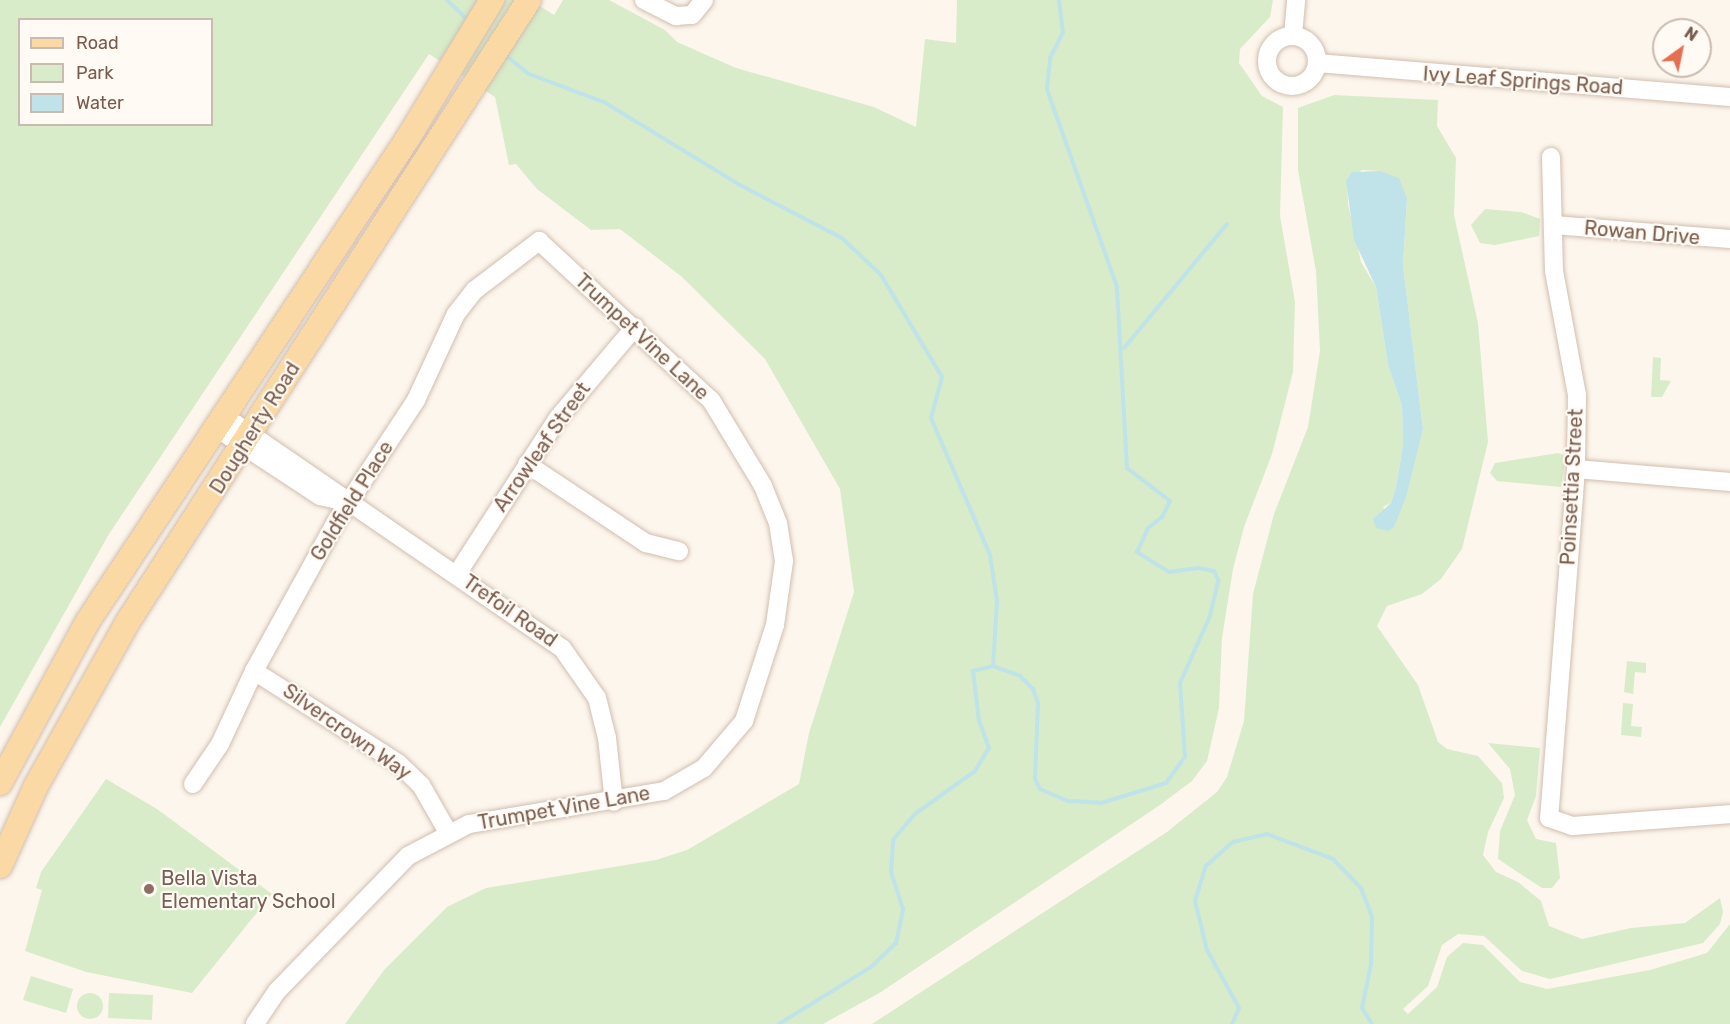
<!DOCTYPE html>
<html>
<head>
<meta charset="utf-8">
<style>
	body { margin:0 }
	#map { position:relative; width:1730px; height:1024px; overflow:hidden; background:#fdf6ec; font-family:Rubik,sans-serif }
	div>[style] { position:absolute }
	.green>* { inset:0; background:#d8ecc9 }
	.round { border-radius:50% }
	.water>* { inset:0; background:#bfe3e8 }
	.stream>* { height:4px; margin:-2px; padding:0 2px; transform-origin:2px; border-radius:2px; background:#bfe3e8 }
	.roads { filter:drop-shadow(0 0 2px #d1beb0) drop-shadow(0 0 2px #d1beb0) }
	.minor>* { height:18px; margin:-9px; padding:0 9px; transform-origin:9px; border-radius:9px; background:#fff }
	.minor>.ring { margin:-9px; padding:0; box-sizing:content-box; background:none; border:18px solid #fff; border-radius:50% }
	.major>* { height:24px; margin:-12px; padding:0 12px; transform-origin:12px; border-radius:12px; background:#fbd9a5 }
	.dots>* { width:16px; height:16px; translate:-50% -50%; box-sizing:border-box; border:3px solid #fffaf3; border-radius:50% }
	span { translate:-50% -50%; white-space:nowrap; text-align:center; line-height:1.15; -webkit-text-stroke:4.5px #fffaf3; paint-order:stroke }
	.street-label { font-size:20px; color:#7a5c4d }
	.education-label { font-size:20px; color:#785e54 }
	.left { translate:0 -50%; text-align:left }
	.legend { position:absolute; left:18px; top:18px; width:195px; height:108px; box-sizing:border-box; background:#fffaf3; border:2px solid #cabbb1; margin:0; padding:8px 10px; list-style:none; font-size:18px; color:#7a5c4d }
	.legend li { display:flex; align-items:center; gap:12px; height:30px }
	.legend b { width:30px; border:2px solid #cabbb1 }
	.north { position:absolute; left:1652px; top:18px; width:60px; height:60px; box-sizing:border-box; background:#fffaf3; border:2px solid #cabbb1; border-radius:50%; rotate:33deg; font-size:16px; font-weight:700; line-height:24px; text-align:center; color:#7a5c4d }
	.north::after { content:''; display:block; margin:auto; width:21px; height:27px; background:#e76f51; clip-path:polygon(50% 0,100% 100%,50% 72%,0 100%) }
</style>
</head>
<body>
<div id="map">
	<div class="green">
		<div style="clip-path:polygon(evenodd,0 0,530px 0,554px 15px,563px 0,609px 0,665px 30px,677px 42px,736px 68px,874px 107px,916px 127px,925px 39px,956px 43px,957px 0,1273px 0,1270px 17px,1240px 49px,1239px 63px,1262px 96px,1283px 107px,1280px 216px,1295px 302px,1293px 372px,1272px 454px,1244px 527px,1233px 569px,1222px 638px,1219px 708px,1207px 761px,1192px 781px,1160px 805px,881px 992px,823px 1024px,345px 1024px,384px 970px,447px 907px,486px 888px,656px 860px,687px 850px,799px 784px,809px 733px,854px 592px,840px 489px,765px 359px,682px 277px,620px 229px,591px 230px,537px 189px,516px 164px,509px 165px,495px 97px,429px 54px,109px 534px,0 727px,0 0,20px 20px,212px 20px,212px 124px,20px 124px,20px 20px)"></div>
		<div style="clip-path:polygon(evenodd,1334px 95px,1438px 100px,1437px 126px,1456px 158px,1454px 215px,1478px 323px,1488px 442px,1462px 549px,1441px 579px,1422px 594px,1387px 606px,1377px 626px,1418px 685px,1438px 742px,1447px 749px,1478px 756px,1502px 783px,1504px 798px,1488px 832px,1483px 855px,1496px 872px,1518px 882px,1541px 901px,1549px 926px,1582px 939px,1631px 928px,1685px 923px,1720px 898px,1723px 912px,1720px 924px,1703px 943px,1550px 979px,1522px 971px,1484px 936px,1458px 934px,1442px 945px,1428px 986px,1403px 1009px,1408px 1014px,1437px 987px,1447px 957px,1463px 943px,1483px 945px,1520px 982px,1547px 989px,1650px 970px,1707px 953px,1730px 924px,1730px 1024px,872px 1024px,1167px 832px,1217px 792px,1227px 777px,1244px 721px,1253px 594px,1274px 514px,1308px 427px,1320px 351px,1316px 271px,1298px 170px,1298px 108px,1334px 95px,1362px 170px,1380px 171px,1407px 199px,1403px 265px,1423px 429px,1394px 527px,1383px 507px,1391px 503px,1396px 487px,1403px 445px,1402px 406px,1388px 365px,1376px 287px,1361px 262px,1348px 204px,1347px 181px,1362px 170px)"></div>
		<div style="clip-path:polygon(1485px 209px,1521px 212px,1540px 219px,1539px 236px,1495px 245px,1480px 243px,1471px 225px)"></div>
		<div style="clip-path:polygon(1653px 357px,1661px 358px,1660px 380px,1671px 381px,1662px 397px,1651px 397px)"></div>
		<div style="clip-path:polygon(1558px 453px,1566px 456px,1561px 487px,1497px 481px,1490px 473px,1495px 463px)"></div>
		<div style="clip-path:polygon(1627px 661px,1646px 663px,1646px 673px,1635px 672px,1633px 694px,1624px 692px)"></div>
		<div style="clip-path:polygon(1623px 703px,1633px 704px,1631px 726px,1642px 727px,1641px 737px,1621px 735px)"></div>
		<div style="clip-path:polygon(1488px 743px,1540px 748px,1536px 796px,1527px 820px,1536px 839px,1556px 843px,1560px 878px,1552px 888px,1542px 888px,1498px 859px,1500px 831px,1515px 795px,1510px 769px)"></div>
		<div style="clip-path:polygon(106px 779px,157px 809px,272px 894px,192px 993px,86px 972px,25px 951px,42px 890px,36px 888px,41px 872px)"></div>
		<div style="clip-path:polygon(31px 976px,73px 989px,66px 1013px,23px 1000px)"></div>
		<div class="round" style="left:77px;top:993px;width:26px;height:26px"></div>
		<div style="clip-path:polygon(109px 993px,153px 995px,152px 1020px,108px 1018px)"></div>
	</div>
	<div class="water">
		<div style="clip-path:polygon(1380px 171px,1399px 178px,1407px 199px,1403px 265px,1423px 429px,1406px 497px,1394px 527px,1388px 531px,1376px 528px,1373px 519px,1391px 503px,1396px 487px,1403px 445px,1402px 406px,1388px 365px,1376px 287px,1354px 240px,1346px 180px,1352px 172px)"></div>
	</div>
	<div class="stream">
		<div style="left:447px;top:0;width:32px;rotate:44deg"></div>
		<div style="left:504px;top:54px;width:32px;rotate:39deg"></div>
		<div style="left:529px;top:74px;width:80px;rotate:20.5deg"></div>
		<div style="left:604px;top:102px;width:159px;rotate:31.4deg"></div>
		<div style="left:740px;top:185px;width:115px;rotate:27.5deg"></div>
		<div style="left:842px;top:238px;width:54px;rotate:43.5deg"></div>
		<div style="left:881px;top:275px;width:119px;rotate:59.1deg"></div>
		<div style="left:942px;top:377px;width:42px;rotate:105deg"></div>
		<div style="left:931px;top:418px;width:149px;rotate:66.7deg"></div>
		<div style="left:990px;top:555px;width:47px;rotate:81.3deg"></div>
		<div style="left:997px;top:601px;width:65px;rotate:93.5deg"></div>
		<div style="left:1124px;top:348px;width:161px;rotate:-50.3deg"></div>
		<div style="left:779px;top:1024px;width:108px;rotate:-31.8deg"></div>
		<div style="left:871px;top:967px;width:35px;rotate:-44deg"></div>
		<div style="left:896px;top:943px;width:35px;rotate:-78deg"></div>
		<div style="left:903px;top:909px;width:39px;rotate:-108deg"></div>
		<div style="left:891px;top:872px;width:32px;rotate:-86deg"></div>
		<div style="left:893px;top:840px;width:34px;rotate:-50deg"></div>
		<div style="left:915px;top:814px;width:74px;rotate:-35.6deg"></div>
		<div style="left:975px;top:771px;width:27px;rotate:-59deg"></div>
		<div style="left:989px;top:748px;width:29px;rotate:-110deg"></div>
		<div style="left:979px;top:721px;width:50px;rotate:-96.8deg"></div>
		<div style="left:973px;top:671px;width:21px;rotate:-14deg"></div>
		<div style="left:993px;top:666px;width:29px;rotate:20deg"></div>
		<div style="left:1020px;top:676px;width:18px;rotate:45deg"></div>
		<div style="left:1033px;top:689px;width:15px;rotate:70deg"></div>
		<div style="left:1038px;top:703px;width:76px;rotate:92.3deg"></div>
		<div style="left:1035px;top:779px;width:11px;rotate:63deg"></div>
		<div style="left:1040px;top:789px;width:30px;rotate:23deg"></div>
		<div style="left:1068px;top:801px;width:33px;rotate:3deg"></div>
		<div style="left:1101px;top:803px;width:68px;rotate:-17.1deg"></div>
		<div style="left:1166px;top:783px;width:32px;rotate:-54deg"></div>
		<div style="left:1185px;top:757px;width:74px;rotate:-93.9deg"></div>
		<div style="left:1180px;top:683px;width:73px;rotate:-65.9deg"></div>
		<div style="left:1210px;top:616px;width:37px;rotate:-77deg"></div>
		<div style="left:1218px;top:580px;width:10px;rotate:-114deg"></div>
		<div style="left:1214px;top:571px;width:16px;rotate:-169deg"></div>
		<div style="left:1198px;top:568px;width:29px;rotate:172deg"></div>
		<div style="left:1169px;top:572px;width:38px;rotate:-148deg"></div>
		<div style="left:1137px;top:552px;width:26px;rotate:-65deg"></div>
		<div style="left:1148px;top:528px;width:18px;rotate:-38deg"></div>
		<div style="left:1162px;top:517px;width:18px;rotate:-63deg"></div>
		<div style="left:1170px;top:501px;width:54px;rotate:-142.5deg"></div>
		<div style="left:1127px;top:468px;width:181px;rotate:-93.2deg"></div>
		<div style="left:1117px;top:287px;width:210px;rotate:-109.5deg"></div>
		<div style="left:1047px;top:89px;width:31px;rotate:-84deg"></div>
		<div style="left:1050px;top:58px;width:28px;rotate:-63deg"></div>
		<div style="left:1063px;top:33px;width:33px;rotate:-97deg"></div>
		<div style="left:1232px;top:1024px;width:17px;rotate:-66deg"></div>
		<div style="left:1239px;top:1008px;width:66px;rotate:-118.9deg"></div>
		<div style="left:1207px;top:950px;width:50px;rotate:-103.8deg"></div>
		<div style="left:1195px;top:901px;width:37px;rotate:-73deg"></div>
		<div style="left:1206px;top:866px;width:36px;rotate:-42deg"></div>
		<div style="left:1233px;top:842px;width:35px;rotate:-13deg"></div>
		<div style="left:1267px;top:834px;width:71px;rotate:20.7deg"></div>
		<div style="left:1333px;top:859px;width:40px;rotate:46deg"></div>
		<div style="left:1361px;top:888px;width:31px;rotate:69deg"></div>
		<div style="left:1372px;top:917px;width:47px;rotate:91.2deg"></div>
		<div style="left:1371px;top:964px;width:45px;rotate:101.6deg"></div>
		<div style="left:1362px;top:1008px;width:19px;rotate:58deg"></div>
	</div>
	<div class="roads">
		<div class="minor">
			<div style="left:644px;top:0;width:36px;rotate:27deg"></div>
			<div style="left:676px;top:16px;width:16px;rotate:-4deg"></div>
			<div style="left:692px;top:15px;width:19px;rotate:-51deg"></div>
			<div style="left:1293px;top:36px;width:36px;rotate:-85deg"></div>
			<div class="ring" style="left:1267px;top:36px;width:32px;height:32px"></div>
			<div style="left:1317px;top:63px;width:414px;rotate:4.7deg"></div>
			<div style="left:1551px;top:157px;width:114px;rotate:88.5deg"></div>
			<div style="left:1554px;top:271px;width:126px;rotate:79.5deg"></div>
			<div style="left:1577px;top:395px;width:74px;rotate:90.8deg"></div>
			<div style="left:1576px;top:469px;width:350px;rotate:94.4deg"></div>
			<div style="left:1549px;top:818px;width:24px;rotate:19deg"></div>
			<div style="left:1572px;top:826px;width:158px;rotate:-4.3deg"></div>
			<div style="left:1553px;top:225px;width:178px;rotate:4.5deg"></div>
			<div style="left:224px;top:416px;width:410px;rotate:34.5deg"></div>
			<div style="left:562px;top:648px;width:61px;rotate:55deg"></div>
			<div style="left:597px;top:698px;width:41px;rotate:76deg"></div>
			<div style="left:607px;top:738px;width:64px;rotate:83.8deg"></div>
			<div style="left:215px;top:427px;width:126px;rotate:33.3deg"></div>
			<div style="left:320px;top:496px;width:27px;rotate:13deg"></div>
			<div style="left:527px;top:464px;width:143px;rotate:33.6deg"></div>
			<div style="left:646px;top:543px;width:34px;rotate:14deg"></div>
			<div style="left:1576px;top:469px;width:155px;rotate:4.8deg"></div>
			<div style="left:457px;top:574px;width:186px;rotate:-57.1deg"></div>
			<div style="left:558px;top:418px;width:119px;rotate:-49.8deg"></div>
			<div style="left:254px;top:671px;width:171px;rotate:32.6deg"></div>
			<div style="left:398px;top:763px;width:32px;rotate:44deg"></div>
			<div style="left:421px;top:785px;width:56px;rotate:60.3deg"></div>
			<div style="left:193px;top:784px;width:48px;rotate:-56deg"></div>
			<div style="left:220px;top:744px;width:81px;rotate:-65deg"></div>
			<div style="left:254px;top:671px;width:172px;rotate:-61.2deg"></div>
			<div style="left:337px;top:520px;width:144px;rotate:-56.6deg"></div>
			<div style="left:416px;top:400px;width:95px;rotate:-65.1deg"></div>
			<div style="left:456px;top:314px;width:31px;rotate:-52deg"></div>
			<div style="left:475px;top:290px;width:81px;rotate:-37.4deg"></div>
			<div style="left:539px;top:241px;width:234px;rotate:42.8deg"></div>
			<div style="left:711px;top:400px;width:100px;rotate:58.8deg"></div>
			<div style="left:763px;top:486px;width:40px;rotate:68deg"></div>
			<div style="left:778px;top:523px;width:38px;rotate:81deg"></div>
			<div style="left:784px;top:561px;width:65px;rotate:98deg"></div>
			<div style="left:775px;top:625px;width:101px;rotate:107.9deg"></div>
			<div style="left:744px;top:721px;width:62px;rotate:130.4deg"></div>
			<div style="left:704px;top:768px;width:46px;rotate:150.1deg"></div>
			<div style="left:664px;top:791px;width:198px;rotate:170.4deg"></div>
			<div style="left:469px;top:824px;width:69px;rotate:152.3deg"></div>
			<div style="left:408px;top:856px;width:188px;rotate:134.1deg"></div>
			<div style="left:277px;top:991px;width:40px;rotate:124deg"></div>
		</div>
		<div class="major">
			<div style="left:0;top:783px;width:184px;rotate:-61.5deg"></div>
			<div style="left:88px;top:621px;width:579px;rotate:-56.47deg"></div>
			<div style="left:408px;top:138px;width:162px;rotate:-58.7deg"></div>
			<div style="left:0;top:866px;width:88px;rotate:-65.8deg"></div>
			<div style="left:36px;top:786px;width:187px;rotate:-60.8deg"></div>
			<div style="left:127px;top:623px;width:741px;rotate:-57.17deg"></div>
		</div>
	</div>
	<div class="dots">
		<div style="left:149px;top:889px;background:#8d6e63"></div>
	</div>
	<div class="street-label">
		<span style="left:1523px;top:81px;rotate:4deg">Ivy Leaf Springs Road</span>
		<span style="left:1642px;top:233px;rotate:5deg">Rowan Drive</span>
		<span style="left:642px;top:337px;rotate:43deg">Trumpet Vine Lane</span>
		<span style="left:255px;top:428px;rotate:-58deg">Dougherty Road</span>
		<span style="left:542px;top:447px;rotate:-55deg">Arrowleaf Street</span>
		<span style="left:1572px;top:487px;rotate:-87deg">Poinsettia Street</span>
		<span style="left:352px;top:501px;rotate:-58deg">Goldfield Place</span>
		<span style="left:510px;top:611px;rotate:35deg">Trefoil Road</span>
		<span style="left:347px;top:732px;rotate:35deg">Silvercrown Way</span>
		<span style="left:564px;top:808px;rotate:-10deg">Trumpet Vine Lane</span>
	</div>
	<div class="education-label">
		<span class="left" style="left:161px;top:890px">Bella Vista<br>Elementary School</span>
	</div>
	<ul class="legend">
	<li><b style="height:8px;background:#fbd9a5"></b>Road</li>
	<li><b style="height:16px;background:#d8ecc9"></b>Park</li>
	<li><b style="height:16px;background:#bfe3e8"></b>Water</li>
	</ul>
	<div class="north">N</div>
</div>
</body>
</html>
